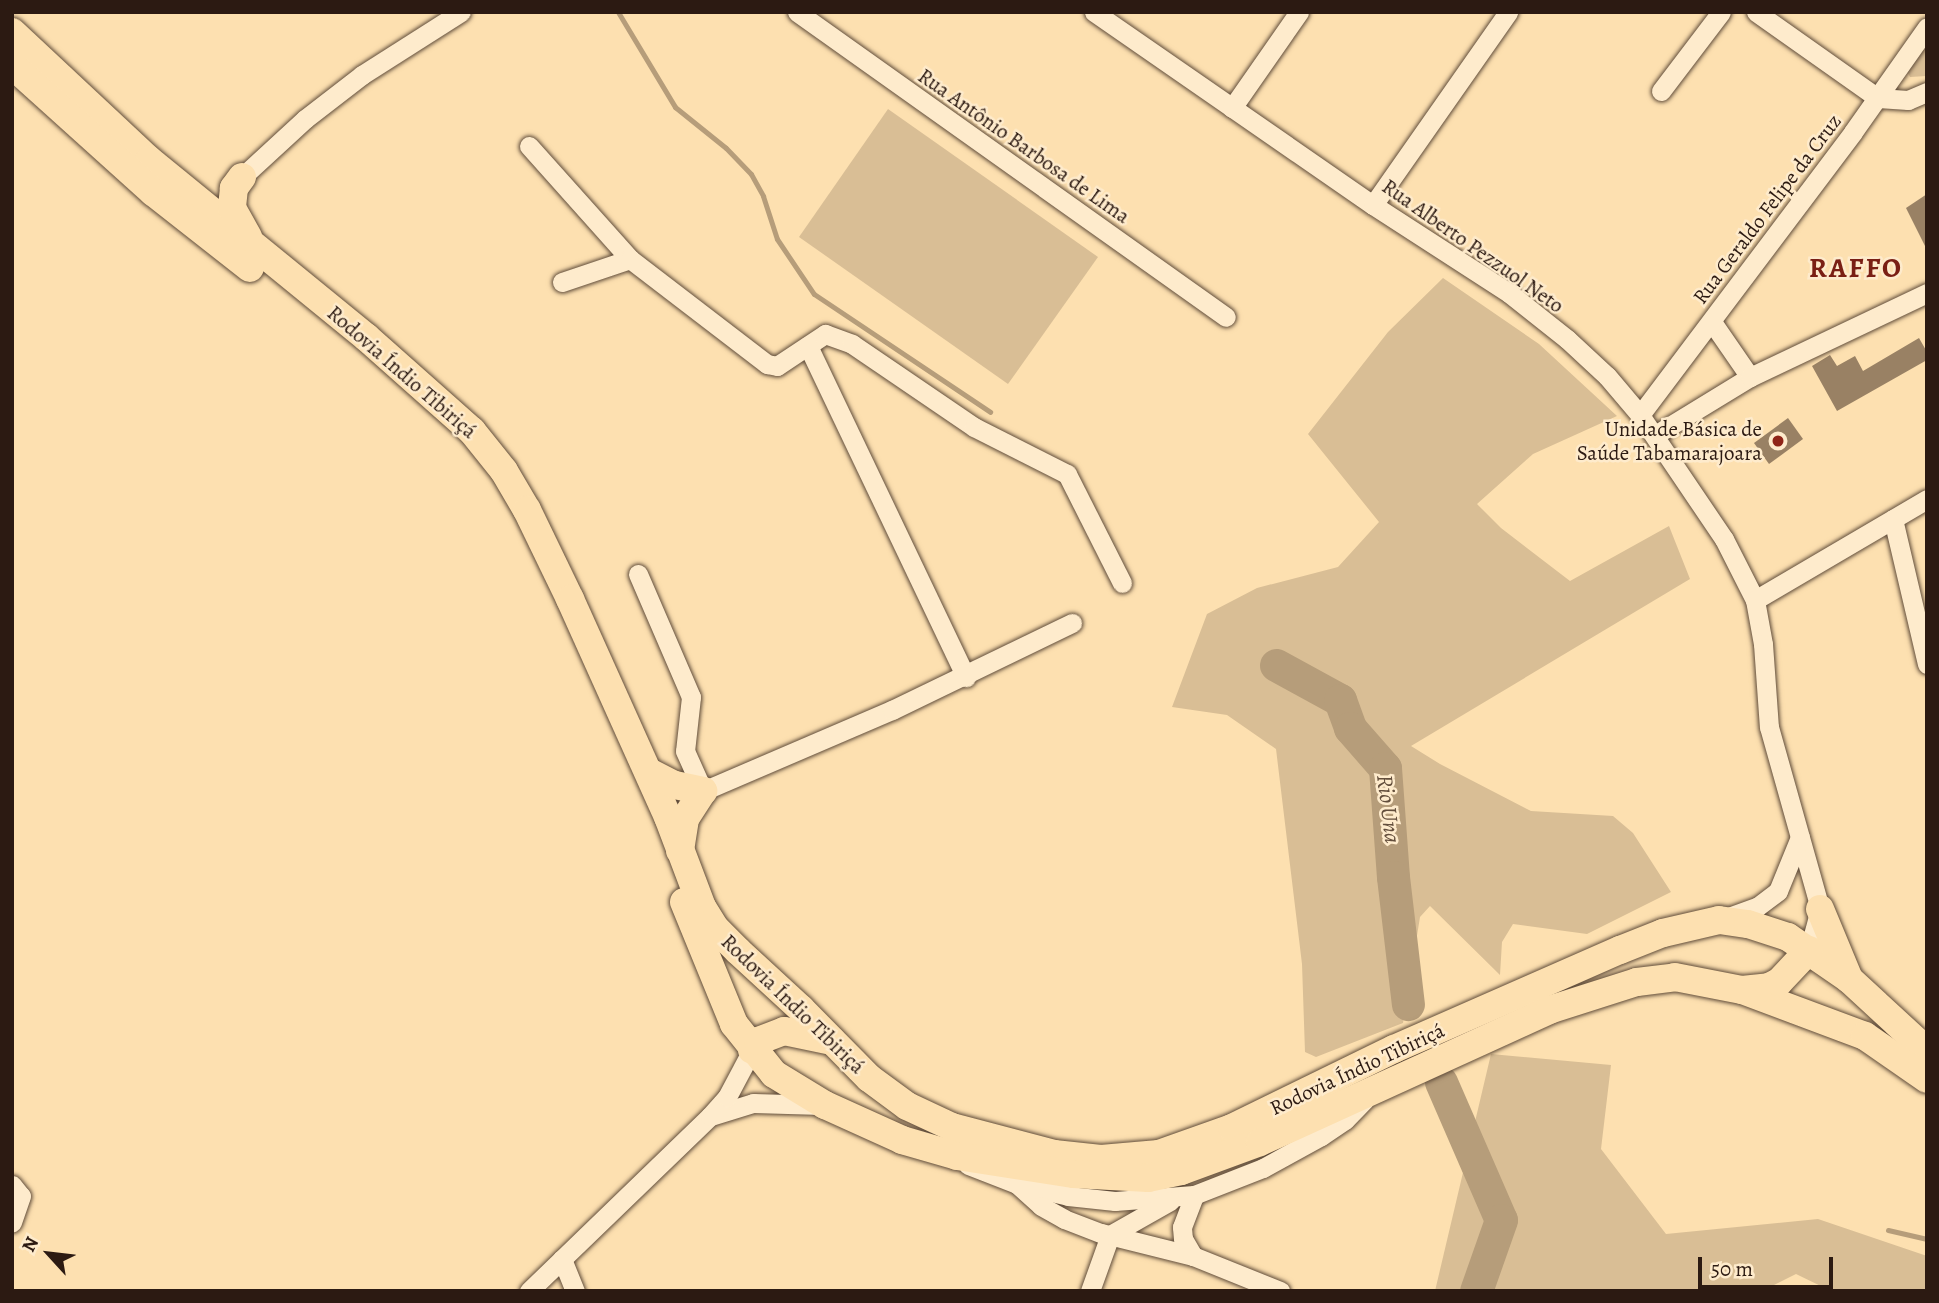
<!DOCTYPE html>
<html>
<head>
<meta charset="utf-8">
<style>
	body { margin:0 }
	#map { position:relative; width:1939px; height:1303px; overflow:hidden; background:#fde0b0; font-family:Alegreya,serif }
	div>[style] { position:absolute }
	.green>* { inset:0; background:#d9be95 }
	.stream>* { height:5px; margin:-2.5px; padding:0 2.5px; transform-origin:2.5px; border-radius:2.5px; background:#b69d7a }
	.river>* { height:33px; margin:-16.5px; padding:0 16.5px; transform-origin:16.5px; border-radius:16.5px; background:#b69d7a }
	.building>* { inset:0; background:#998164 }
	.roads { filter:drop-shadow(0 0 2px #604c3a) drop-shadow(0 0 2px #604c3a) }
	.minor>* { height:19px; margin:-9.5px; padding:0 9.5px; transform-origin:9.5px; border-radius:9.5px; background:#feebcc }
	.highway>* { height:28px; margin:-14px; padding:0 14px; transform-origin:14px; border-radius:14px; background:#fde0b0 }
	.dots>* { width:19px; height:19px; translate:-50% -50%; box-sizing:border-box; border:4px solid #feebcc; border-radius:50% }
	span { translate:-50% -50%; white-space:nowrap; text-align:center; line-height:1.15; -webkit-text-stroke:5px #feebcc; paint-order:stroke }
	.street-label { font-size:21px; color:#2c1a12 }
	.poi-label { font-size:21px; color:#2c1a12 }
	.right { translate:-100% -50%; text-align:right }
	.water-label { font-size:23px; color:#634e3c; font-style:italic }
	.district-label { font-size:28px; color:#7a1f14; font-weight:700; letter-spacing:2px }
	.frame { position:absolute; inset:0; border:14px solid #2c1a12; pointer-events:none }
	.north { position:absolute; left:14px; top:1219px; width:70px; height:70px; -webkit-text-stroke:5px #feebcc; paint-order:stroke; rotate:297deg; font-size:19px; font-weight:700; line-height:28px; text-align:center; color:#2c1a12 }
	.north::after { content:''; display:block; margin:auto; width:24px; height:32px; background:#2c1a12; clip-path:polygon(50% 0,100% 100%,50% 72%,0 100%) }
	.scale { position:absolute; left:1698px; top:1257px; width:135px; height:32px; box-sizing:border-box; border:4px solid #2c1a12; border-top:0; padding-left:9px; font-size:21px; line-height:24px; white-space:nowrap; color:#2c1a12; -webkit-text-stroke:5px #feebcc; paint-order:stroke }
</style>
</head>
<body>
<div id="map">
	<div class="green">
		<div style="clip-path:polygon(1927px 43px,1927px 76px,1910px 77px,1907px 71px)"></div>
		<div style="clip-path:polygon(888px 109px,1098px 257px,1008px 384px,799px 237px)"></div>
		<div style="clip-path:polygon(1443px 278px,1539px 344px,1617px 416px,1533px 454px,1477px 504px,1501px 528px,1570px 581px,1669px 526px,1690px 579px,1411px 746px,1440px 764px,1531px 811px,1613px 816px,1633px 833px,1671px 892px,1587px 934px,1513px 924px,1502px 942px,1500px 975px,1430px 906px,1420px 917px,1403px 1023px,1316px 1057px,1305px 1052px,1302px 964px,1276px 749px,1227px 715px,1172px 707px,1207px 614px,1257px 588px,1338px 567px,1379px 522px,1308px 434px,1388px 332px)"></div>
		<div style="clip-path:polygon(1491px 1054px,1611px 1065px,1601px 1149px,1666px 1234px,1818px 1219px,1927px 1256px,1927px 1291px,1831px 1291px,1796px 1274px,1762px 1291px,1435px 1291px)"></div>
	</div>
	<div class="stream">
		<div style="left:618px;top:12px;width:111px;rotate:59deg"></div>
		<div style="left:675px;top:107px;width:65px;rotate:38.8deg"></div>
		<div style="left:726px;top:148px;width:36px;rotate:46deg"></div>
		<div style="left:751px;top:174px;width:25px;rotate:61deg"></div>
		<div style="left:763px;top:196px;width:45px;rotate:72deg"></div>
		<div style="left:777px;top:239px;width:66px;rotate:56.1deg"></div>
		<div style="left:814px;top:294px;width:212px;rotate:33.8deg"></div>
		<div style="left:1888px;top:1230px;width:40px;rotate:13deg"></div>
	</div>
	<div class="river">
		<div style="left:1276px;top:665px;width:73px;rotate:28.7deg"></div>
		<div style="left:1340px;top:700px;width:30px;rotate:70deg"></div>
		<div style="left:1350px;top:728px;width:53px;rotate:48.8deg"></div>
		<div style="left:1385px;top:768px;width:109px;rotate:85.8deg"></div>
		<div style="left:1393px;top:877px;width:128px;rotate:83.3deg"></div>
		<div style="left:1441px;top:1082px;width:150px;rotate:66.5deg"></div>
		<div style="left:1501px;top:1220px;width:75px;rotate:109.4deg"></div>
	</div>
	<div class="building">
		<div style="clip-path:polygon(1927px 194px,1927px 250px,1906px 208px)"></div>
		<div style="clip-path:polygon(1919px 338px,1927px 352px,1927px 360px,1837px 411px,1812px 366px,1830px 355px,1837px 366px,1855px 356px,1863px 371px)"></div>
		<div style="clip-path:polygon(1788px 418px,1803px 439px,1769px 464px,1754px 443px)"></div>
	</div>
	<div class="roads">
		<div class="minor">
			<div style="left:797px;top:12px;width:526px;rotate:35.41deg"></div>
			<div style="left:1094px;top:12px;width:339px;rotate:34.7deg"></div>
			<div style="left:1373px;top:205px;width:162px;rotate:32.9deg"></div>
			<div style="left:1509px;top:293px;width:74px;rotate:38.4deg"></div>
			<div style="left:1567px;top:339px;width:54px;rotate:42.8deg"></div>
			<div style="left:1607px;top:376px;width:51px;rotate:49.8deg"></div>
			<div style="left:1640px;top:415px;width:150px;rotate:55.9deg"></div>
			<div style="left:1724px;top:539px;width:68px;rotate:63.1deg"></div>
			<div style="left:1755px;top:600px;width:45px;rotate:79.7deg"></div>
			<div style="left:1763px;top:644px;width:83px;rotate:85.9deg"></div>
			<div style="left:1769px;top:727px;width:189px;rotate:74.3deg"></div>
			<div style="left:1820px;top:909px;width:42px;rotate:105deg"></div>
			<div style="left:1756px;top:12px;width:149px;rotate:35.2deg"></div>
			<div style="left:1878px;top:98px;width:30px;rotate:4deg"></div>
			<div style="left:1908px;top:100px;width:21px;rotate:-23deg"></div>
			<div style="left:1661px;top:91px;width:99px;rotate:-52.8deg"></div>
			<div style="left:1232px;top:108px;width:117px;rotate:-55.1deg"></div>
			<div style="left:529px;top:146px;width:152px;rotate:48.2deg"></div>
			<div style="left:242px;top:177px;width:86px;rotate:-42.6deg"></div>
			<div style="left:305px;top:119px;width:72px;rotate:-37.7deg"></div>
			<div style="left:362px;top:75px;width:117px;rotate:-32.5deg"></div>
			<div style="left:1373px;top:205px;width:236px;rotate:-55deg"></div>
			<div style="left:562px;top:282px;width:72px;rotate:-18.7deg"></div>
			<div style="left:630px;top:259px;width:173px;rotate:37.5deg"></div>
			<div style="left:767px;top:364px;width:10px;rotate:11deg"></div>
			<div style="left:777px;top:366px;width:58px;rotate:-33.7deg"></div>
			<div style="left:825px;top:334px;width:29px;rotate:20deg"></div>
			<div style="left:852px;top:344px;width:148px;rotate:34.2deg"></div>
			<div style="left:974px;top:427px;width:104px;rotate:26.8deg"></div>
			<div style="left:1067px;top:474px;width:122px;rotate:63.2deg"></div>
			<div style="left:1712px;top:322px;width:67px;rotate:55.4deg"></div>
			<div style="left:808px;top:346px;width:367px;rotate:64.5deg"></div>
			<div style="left:1640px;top:415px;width:354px;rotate:-53deg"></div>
			<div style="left:1853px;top:132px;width:128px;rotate:-54.8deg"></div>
			<div style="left:1655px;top:435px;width:111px;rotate:-31.4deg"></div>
			<div style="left:1750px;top:377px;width:196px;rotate:-25.4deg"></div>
			<div style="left:1893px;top:519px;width:149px;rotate:76.8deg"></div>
			<div style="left:638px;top:574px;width:134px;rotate:66.7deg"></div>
			<div style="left:691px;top:697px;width:54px;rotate:96.3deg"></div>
			<div style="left:685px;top:751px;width:44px;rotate:65.8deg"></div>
			<div style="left:703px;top:791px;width:206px;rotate:-23.2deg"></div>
			<div style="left:892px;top:710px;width:200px;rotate:-25.8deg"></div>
			<div style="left:1755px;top:600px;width:199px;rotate:-30.4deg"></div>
			<div style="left:1726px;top:918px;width:33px;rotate:-20deg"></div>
			<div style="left:1757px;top:907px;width:26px;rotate:-37deg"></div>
			<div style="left:1778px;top:891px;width:58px;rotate:-67.8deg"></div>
			<div style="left:711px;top:1116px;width:44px;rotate:-17.2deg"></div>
			<div style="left:753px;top:1103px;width:69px;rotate:1.7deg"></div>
			<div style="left:968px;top:1165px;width:53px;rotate:21.2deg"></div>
			<div style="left:1017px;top:1184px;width:52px;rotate:13.2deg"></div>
			<div style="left:1068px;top:1196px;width:47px;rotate:6.1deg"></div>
			<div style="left:1115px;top:1201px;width:79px;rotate:-4.3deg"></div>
			<div style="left:1194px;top:1195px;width:74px;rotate:-21.4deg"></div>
			<div style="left:1263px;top:1168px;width:66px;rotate:-28.9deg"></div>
			<div style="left:1321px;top:1136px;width:29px;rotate:-34deg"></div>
			<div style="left:1345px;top:1120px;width:28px;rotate:-46deg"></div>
			<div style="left:12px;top:1185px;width:14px;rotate:51deg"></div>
			<div style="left:21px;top:1196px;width:28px;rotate:109deg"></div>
			<div style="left:1018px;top:1185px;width:31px;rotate:42deg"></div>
			<div style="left:1041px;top:1206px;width:26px;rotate:29deg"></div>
			<div style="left:1064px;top:1219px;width:40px;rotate:21deg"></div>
			<div style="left:1101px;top:1233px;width:95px;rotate:14deg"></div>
			<div style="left:1193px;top:1256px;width:94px;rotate:21.9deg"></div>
			<div style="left:1193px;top:1256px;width:20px;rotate:-120deg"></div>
			<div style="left:1183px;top:1239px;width:12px;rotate:-95deg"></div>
			<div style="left:1182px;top:1227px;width:34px;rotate:-69deg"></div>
			<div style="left:562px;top:1259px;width:35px;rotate:68deg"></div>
			<div style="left:529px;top:1291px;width:252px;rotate:-44deg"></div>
			<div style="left:710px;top:1116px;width:25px;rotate:-48deg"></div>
			<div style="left:727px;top:1097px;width:53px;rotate:-62deg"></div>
			<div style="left:1090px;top:1291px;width:59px;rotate:-70.3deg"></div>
			<div style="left:1110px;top:1235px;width:69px;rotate:-29.5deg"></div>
		</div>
		<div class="highway">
			<div style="left:12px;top:32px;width:187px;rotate:43.1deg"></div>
			<div style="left:149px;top:160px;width:280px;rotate:39.2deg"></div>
			<div style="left:366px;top:337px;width:142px;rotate:41.6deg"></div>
			<div style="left:472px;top:431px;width:51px;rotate:51.3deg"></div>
			<div style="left:504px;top:471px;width:45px;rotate:59.5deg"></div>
			<div style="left:527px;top:510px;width:99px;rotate:64.2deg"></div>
			<div style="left:570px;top:599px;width:239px;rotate:65.8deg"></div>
			<div style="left:668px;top:817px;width:96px;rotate:69.3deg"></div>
			<div style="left:702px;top:907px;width:26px;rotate:58deg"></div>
			<div style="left:716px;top:929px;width:31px;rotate:45deg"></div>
			<div style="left:738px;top:951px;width:86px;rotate:42.6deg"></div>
			<div style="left:801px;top:1009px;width:97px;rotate:45.4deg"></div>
			<div style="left:869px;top:1078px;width:47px;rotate:36.4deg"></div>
			<div style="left:907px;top:1106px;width:50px;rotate:25deg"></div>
			<div style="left:952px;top:1127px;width:106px;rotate:14.8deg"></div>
			<div style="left:1054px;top:1154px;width:47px;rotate:6.1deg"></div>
			<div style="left:1101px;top:1159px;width:58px;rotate:-4.9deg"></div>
			<div style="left:1159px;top:1154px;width:77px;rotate:-19.6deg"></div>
			<div style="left:1232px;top:1128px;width:180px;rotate:-26deg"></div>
			<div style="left:1394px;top:1049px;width:247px;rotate:-23.7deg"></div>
			<div style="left:1620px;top:950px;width:46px;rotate:-21.6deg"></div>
			<div style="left:1663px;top:933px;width:57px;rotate:-13.1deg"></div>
			<div style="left:1719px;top:920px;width:29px;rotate:8deg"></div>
			<div style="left:1748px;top:924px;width:42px;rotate:18deg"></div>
			<div style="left:1788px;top:937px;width:74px;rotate:34.5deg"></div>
			<div style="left:1849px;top:979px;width:106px;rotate:42.7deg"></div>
			<div style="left:12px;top:65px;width:190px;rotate:42deg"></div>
			<div style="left:153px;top:192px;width:123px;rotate:38.1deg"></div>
			<div style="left:242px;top:177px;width:14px;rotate:126deg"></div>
			<div style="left:234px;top:188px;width:20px;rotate:96deg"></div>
			<div style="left:232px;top:208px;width:33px;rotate:61deg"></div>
			<div style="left:649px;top:772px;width:29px;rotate:27deg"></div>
			<div style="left:675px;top:785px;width:29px;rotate:12deg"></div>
			<div style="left:703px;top:791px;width:33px;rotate:123deg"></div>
			<div style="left:685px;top:819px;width:32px;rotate:99deg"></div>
			<div style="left:684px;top:902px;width:132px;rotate:67.7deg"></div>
			<div style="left:734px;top:1024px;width:64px;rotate:51.3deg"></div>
			<div style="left:774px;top:1074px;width:60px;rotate:31.3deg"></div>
			<div style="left:825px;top:1105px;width:85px;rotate:24.4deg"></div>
			<div style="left:902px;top:1140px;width:57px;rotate:16.2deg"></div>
			<div style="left:957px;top:1156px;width:117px;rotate:8.8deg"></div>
			<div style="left:1073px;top:1174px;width:75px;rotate:3.1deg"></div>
			<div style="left:1148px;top:1178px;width:34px;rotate:-12deg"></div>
			<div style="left:1181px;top:1171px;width:84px;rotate:-20.2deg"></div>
			<div style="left:1260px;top:1142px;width:318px;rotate:-24.5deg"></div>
			<div style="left:1549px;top:1010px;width:92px;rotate:-17.7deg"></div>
			<div style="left:1637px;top:982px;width:38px;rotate:-7deg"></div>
			<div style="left:1675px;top:977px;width:68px;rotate:11deg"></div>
			<div style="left:1742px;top:990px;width:131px;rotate:20.5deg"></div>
			<div style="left:1865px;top:1036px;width:75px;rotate:34.7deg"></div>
			<div style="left:1820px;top:909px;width:76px;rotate:67.5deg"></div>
			<div style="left:1742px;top:990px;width:27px;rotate:-6deg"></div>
			<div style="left:1769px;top:987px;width:11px;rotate:-27deg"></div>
			<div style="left:1779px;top:982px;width:44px;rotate:-46.8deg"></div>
			<div style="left:752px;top:1050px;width:11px;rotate:-56deg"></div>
			<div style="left:758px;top:1041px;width:28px;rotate:-21deg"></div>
			<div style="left:784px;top:1031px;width:49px;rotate:11.8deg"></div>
		</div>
	</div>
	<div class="dots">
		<div style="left:1778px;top:441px;background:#8f2418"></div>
	</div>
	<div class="street-label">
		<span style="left:1024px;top:146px;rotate:35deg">Rua Antônio Barbosa de Lima</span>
		<span style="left:1767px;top:209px;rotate:-53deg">Rua Geraldo Felipe da Cruz</span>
		<span style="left:1473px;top:246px;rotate:35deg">Rua Alberto Pezzuol Neto</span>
		<span style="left:402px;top:372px;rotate:41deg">Rodovia Índio Tibiriçá</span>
		<span style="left:793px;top:1004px;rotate:44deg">Rodovia Índio Tibiriçá</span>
		<span style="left:1357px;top:1069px;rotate:-25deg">Rodovia Índio Tibiriçá</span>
	</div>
	<div class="poi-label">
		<span class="right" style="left:1762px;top:441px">Unidade Básica de<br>Saúde Tabamarajoara</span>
	</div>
	<div class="water-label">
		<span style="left:1388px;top:809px;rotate:83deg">Rio Una</span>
	</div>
	<div class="district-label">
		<span style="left:1856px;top:268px">RAFFO</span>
	</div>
	<div class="frame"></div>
	<div class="north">N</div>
	<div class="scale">50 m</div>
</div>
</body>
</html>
